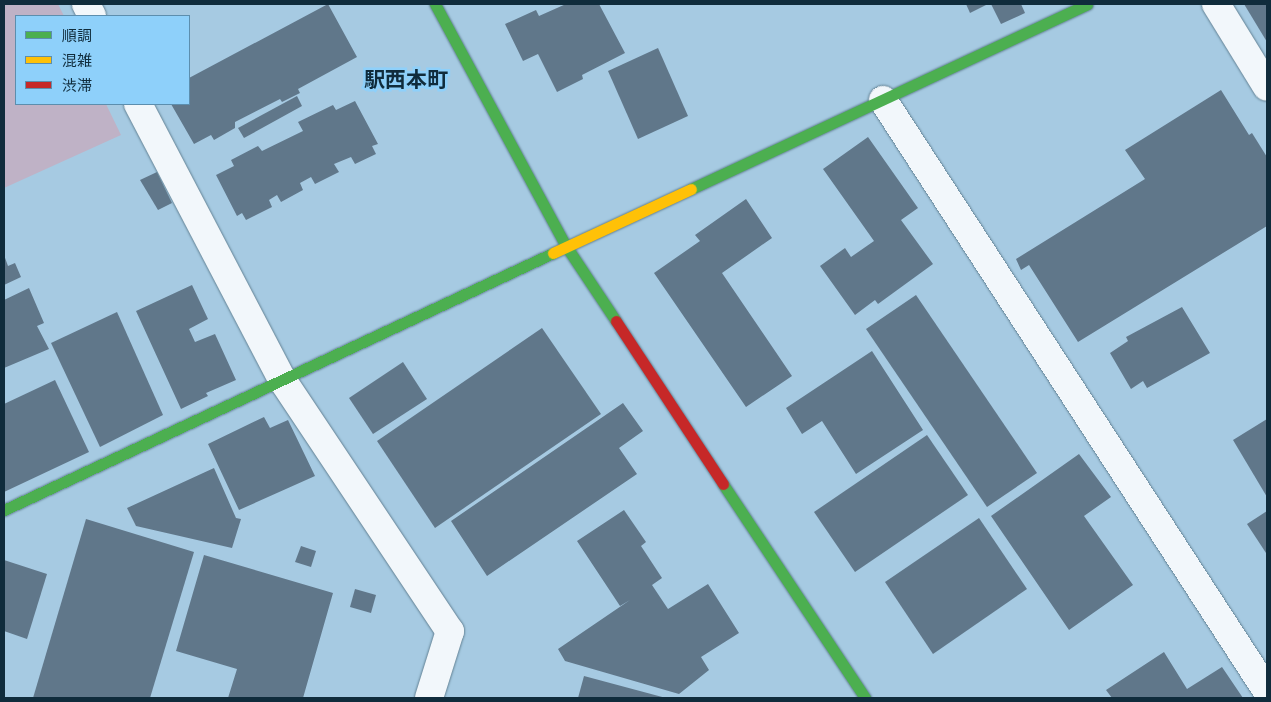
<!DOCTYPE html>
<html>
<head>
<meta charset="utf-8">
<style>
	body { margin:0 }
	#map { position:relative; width:1271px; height:702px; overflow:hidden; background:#a6cae2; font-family:Karla,"Noto Sans JP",sans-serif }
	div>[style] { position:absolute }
	.green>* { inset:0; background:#bfb2c6 }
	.building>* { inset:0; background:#60778a }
	.roads { filter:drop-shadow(0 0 1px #638294) drop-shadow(0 0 1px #638294) }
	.street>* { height:28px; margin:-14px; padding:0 14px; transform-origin:14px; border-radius:14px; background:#f2f7fb }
	.fast>* { height:11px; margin:-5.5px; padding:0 5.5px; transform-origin:5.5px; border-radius:5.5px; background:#4caf50 }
	.slow>* { height:11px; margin:-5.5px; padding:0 5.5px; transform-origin:5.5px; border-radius:5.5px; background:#ffc107 }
	.jam>* { height:11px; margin:-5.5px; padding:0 5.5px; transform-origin:5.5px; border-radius:5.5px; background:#c62828 }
	span { translate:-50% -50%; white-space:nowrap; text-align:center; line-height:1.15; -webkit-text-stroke:5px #8ed0fa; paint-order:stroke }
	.quarter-label { font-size:21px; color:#102c3c; font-weight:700 }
	.frame { position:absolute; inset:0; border:5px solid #102c3c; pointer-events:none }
	.legend { position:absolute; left:15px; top:15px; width:175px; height:90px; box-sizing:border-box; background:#8ed0fa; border:1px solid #5c8eae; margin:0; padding:6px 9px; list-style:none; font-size:15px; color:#102c3c }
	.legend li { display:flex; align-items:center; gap:10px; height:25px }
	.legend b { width:25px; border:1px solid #5c8eae }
</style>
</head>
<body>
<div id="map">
	<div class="green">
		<div style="clip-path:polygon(4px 4px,58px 4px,64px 16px,16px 16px,16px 104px,106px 104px,121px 135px,4px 188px)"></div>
	</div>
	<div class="building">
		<div style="clip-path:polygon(328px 4px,357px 57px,298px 89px,300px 93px,282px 102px,280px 99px,235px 122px,235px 128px,214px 140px,211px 135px,194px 144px,171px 104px,189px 104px,189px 78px)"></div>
		<div style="clip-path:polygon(566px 4px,599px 4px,625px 53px,582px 75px,583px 79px,557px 92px,538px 54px,523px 61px,505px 24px,536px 10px,539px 16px)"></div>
		<div style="clip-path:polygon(966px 4px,988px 4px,970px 13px)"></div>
		<div style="clip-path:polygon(991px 4px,1021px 4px,1025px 13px,1001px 24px)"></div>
		<div style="clip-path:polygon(1244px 4px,1267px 4px,1267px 42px)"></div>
		<div style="clip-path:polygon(658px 48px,688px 116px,638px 139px,608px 71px)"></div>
		<div style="clip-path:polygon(1221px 90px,1249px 135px,1252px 133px,1267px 157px,1267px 226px,1078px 342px,1029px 265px,1021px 270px,1016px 259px,1145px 179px,1125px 150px)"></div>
		<div style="clip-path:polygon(297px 96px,302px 106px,244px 138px,238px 128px)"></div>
		<div style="clip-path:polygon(355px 101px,378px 144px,372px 146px,376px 154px,355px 164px,351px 157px,334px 164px,339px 172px,315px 184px,311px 177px,300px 183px,303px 190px,281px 202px,277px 195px,269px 200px,272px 207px,246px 220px,242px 213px,237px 216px,216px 175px,234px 166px,231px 160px,258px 146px,262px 151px,303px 131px,298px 122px,333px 105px,336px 110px)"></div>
		<div style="clip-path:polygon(868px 137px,918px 208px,901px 220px,933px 264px,878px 304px,875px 300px,855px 315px,820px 266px,845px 248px,851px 257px,874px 241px,823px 169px)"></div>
		<div style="clip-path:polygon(157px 172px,172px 203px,158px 210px,140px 180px)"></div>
		<div style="clip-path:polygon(746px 199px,772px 238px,722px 273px,792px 376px,746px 407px,654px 273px,700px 241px,695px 235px)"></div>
		<div style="clip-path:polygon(4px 255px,8px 266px,15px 263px,21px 277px,4px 285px)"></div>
		<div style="clip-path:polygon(192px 285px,208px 319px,189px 329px,195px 342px,215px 334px,236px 380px,206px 393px,208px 396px,181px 409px,136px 311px)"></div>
		<div style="clip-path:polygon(29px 288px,44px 323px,37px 326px,49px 349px,4px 368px,4px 300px)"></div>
		<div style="clip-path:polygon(916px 295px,1037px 473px,987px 507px,866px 329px)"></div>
		<div style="clip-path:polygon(1182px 307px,1210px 353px,1147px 388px,1143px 381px,1131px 389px,1110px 353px,1128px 341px,1126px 337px)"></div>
		<div style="clip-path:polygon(117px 312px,163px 415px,100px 447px,51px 343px)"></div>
		<div style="clip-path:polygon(542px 328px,601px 414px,435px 528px,377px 441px)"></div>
		<div style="clip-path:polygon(872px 351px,923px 430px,856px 474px,822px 421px,802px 434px,786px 408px)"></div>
		<div style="clip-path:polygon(403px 362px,427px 399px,373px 434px,349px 398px)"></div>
		<div style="clip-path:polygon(55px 380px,89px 452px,4px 492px,4px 404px)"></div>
		<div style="clip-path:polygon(623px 403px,643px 431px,619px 448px,637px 474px,487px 576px,451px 521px)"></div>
		<div style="clip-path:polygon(264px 417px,270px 428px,288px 420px,315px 476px,239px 510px,208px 444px)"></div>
		<div style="clip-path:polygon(1267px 419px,1267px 497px,1233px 440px)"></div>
		<div style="clip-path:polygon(927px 435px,968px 495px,855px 572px,814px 512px)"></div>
		<div style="clip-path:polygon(1079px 454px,1111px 497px,1084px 516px,1133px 585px,1069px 630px,991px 516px)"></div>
		<div style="clip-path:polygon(214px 468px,236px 518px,241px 519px,232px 548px,136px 526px,127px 508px)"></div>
		<div style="clip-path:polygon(624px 510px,646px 542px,641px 546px,662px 578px,652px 585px,668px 609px,708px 584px,739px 633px,701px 657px,709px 670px,679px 694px,565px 661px,558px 649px,630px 600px,620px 606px,577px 541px)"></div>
		<div style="clip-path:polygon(1267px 511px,1267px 552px,1266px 553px,1247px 524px)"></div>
		<div style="clip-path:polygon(979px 518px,1027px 589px,933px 654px,885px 582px)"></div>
		<div style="clip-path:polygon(86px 519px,194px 552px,150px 698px,33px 698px)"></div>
		<div style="clip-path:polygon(301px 546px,316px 551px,311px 567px,295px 562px)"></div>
		<div style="clip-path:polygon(204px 555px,333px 593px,303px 698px,228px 698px,237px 669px,176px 651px)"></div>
		<div style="clip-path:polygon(4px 560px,47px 574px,27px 639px,4px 631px)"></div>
		<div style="clip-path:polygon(355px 589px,376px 595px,371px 613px,350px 607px)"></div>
		<div style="clip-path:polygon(1164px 652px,1187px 689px,1222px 667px,1243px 698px,1112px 698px,1106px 690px)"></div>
		<div style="clip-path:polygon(584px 676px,666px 698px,578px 698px)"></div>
	</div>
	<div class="roads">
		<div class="street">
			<div style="left:86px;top:4px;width:13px;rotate:63deg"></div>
			<div style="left:1216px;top:4px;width:97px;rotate:58.4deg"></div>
			<div style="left:883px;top:100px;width:705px;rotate:56.99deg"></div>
			<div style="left:138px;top:104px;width:313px;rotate:62.4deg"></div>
			<div style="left:283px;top:381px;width:301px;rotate:56.3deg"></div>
			<div style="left:450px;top:631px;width:70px;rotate:107.4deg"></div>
		</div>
		<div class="fast">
			<div style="left:435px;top:4px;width:275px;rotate:61.6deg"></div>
			<div style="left:566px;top:246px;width:90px;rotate:56.3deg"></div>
			<div style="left:691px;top:189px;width:437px;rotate:-25deg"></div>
			<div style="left:723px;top:484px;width:257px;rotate:56.4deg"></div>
			<div style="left:4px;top:510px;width:606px;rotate:-25.09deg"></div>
		</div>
		<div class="slow">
			<div style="left:553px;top:253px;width:152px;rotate:-24.9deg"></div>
		</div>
		<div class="jam">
			<div style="left:616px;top:321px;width:195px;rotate:56.7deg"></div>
		</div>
	</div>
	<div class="quarter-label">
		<span style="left:406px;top:80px">駅西本町</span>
	</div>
	<div class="frame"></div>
	<ul class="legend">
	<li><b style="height:6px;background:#4caf50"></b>順調</li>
	<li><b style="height:6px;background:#ffc107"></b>混雑</li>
	<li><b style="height:6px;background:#c62828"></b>渋滞</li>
	</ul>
</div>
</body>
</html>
